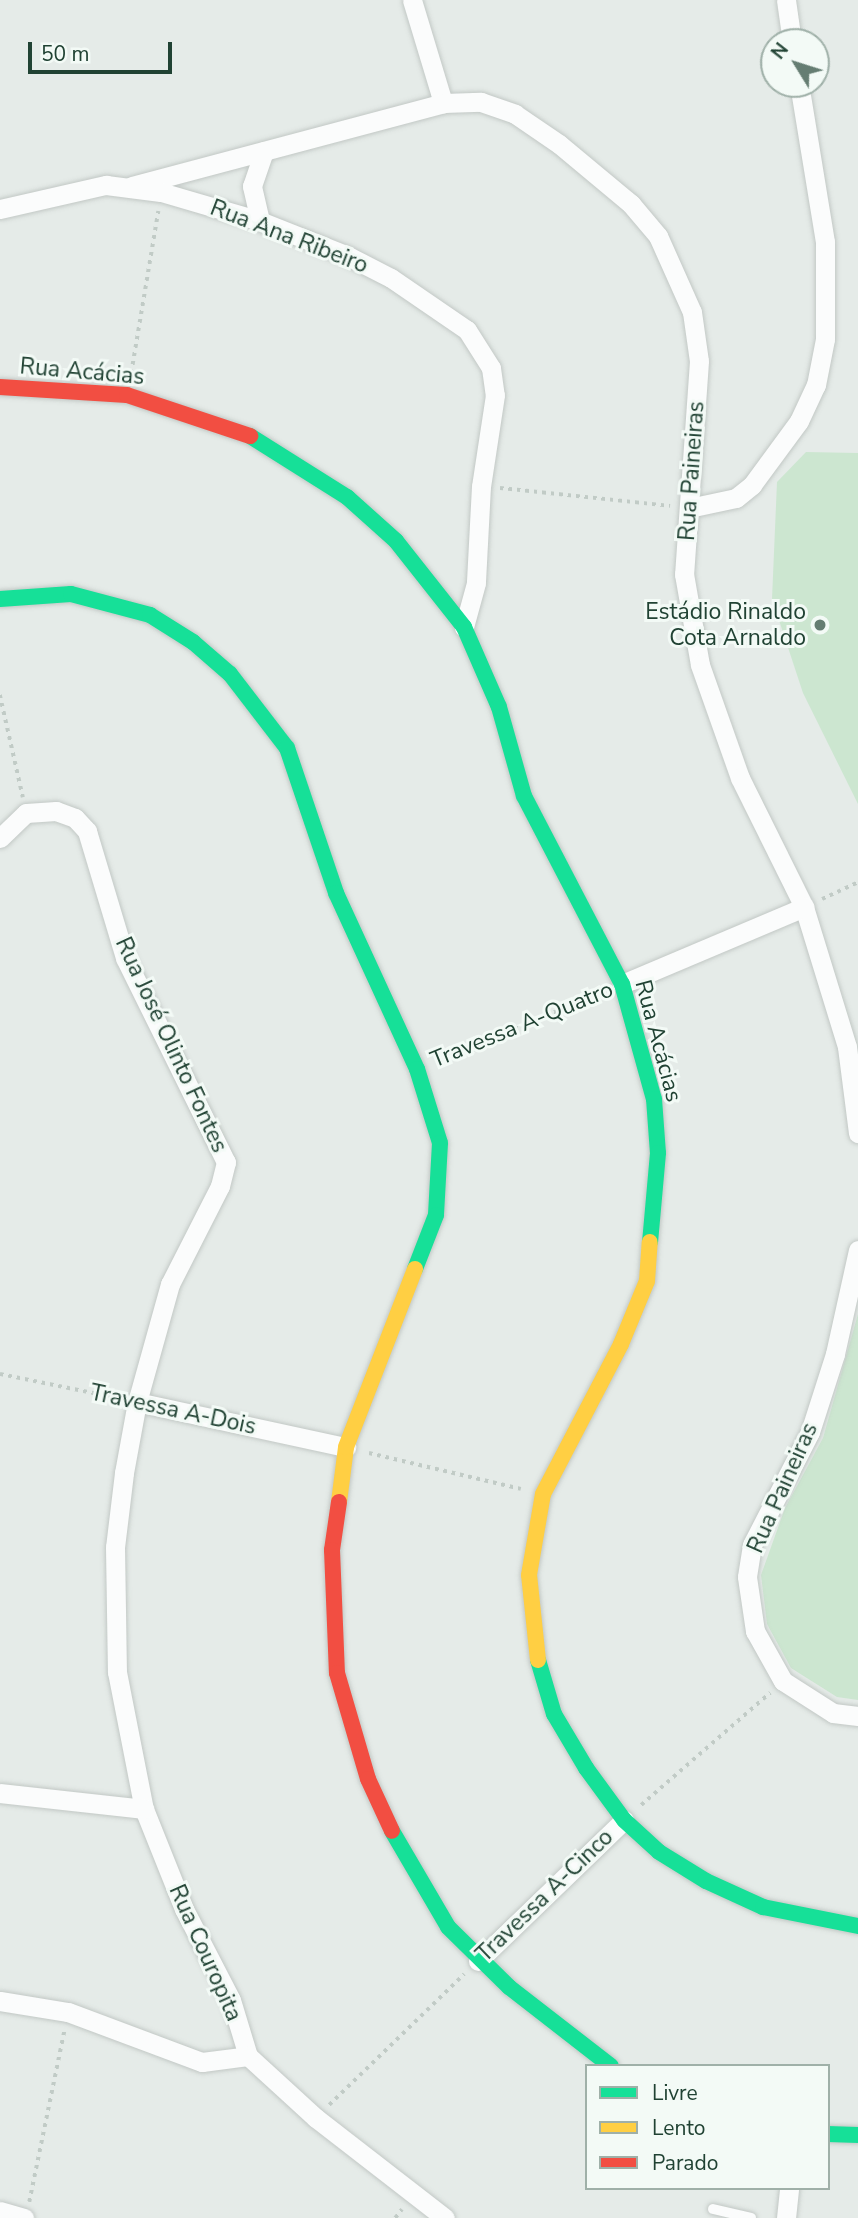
<!DOCTYPE html>
<html>
<head>
<meta charset="utf-8">
<style>
	body { margin:0 }
	#map { position:relative; width:858px; height:2218px; overflow:hidden; background:#e5ebe8; font-family:"Nunito Sans",sans-serif }
	div>[style] { position:absolute }
	.green>* { inset:0; background:#cce6d0 }
	.path>* { height:3.5px; margin-top:-1.75px; transform-origin:0; background:repeating-linear-gradient(90deg,#c1cbc6 0 3.5px,transparent 0 8.5px) }
	.roads { filter:drop-shadow(0 0 2px #c2c8c5) drop-shadow(0 0 2px #c2c8c5) }
	.lane>* { height:10px; margin:-5px; padding:0 5px; transform-origin:5px; border-radius:5px; background:#fbfcfc }
	.street>* { height:19px; margin:-9.5px; padding:0 9.5px; transform-origin:9.5px; border-radius:9.5px; background:#fbfcfc }
	.fast>* { height:16px; margin:-8px; padding:0 8px; transform-origin:8px; border-radius:8px; background:#16e098 }
	.slow>* { height:16px; margin:-8px; padding:0 8px; transform-origin:8px; border-radius:8px; background:#ffcf43 }
	.jam>* { height:16px; margin:-8px; padding:0 8px; transform-origin:8px; border-radius:8px; background:#f24e42 }
	.dots>* { width:19px; height:19px; translate:-50% -50%; box-sizing:border-box; border:4px solid #f3faf6; border-radius:50% }
	span { translate:-50% -50%; white-space:nowrap; text-align:center; line-height:1.15; -webkit-text-stroke:6px #f3faf6; paint-order:stroke }
	.street-label { font-size:23px; color:#204233 }
	.poi-label { font-size:23px; color:#204233 }
	.right { translate:-100% -50%; text-align:right }
	.legend { position:absolute; left:585px; top:2064px; width:245px; height:126px; box-sizing:border-box; background:#f3faf6; border:2px solid #9fb0a8; margin:0; padding:9px 12px; list-style:none; font-size:21px; color:#204233 }
	.legend li { display:flex; align-items:center; gap:14px; height:35px }
	.legend b { width:35px; border:2px solid #9fb0a8 }
	.north { position:absolute; left:760px; top:28px; width:70px; height:70px; box-sizing:border-box; background:#f3faf6; border:2px solid #9fb0a8; border-radius:50%; rotate:308deg; font-size:19px; font-weight:700; line-height:28px; text-align:center; color:#204233 }
	.north::after { content:''; display:block; margin:auto; width:24px; height:32px; background:#657d72; clip-path:polygon(50% 0,100% 100%,50% 72%,0 100%) }
	.scale { position:absolute; left:28px; top:42px; width:144px; height:32px; box-sizing:border-box; border:4px solid #204233; border-top:0; padding-left:9px; font-size:21px; line-height:24px; white-space:nowrap; color:#204233; -webkit-text-stroke:5px #f3faf6; paint-order:stroke }
</style>
</head>
<body>
<div id="map">
	<div class="green">
		<div style="clip-path:polygon(806px 452px,858px 453px,858px 804px,803px 693px,772px 599px,777px 482px)"></div>
		<div style="clip-path:polygon(858px 1314px,858px 1700px,837px 1697px,791px 1668px,767px 1624px,761px 1575px,785px 1508px,823px 1438px)"></div>
	</div>
	<div class="path">
		<div style="left:131px;top:373px;width:164px;rotate:-80.5deg"></div>
		<div style="left:500px;top:488px;width:171px;rotate:6deg"></div>
		<div style="left:0;top:695px;width:105px;rotate:77.3deg"></div>
		<div style="left:822px;top:899px;width:40px;rotate:-25deg"></div>
		<div style="left:436px;top:1061px;width:178px;rotate:-22.4deg"></div>
		<div style="left:0;top:1374px;width:120px;rotate:11.5deg"></div>
		<div style="left:369px;top:1453px;width:156px;rotate:13.3deg"></div>
		<div style="left:641px;top:1805px;width:171px;rotate:-41deg"></div>
		<div style="left:329px;top:2105px;width:188px;rotate:-44.1deg"></div>
		<div style="left:29px;top:2202px;width:174px;rotate:-78.4deg"></div>
		<div style="left:395px;top:2218px;width:11px;rotate:-52deg"></div>
	</div>
	<div class="roads">
		<div class="lane">
			<div style="left:713px;top:2209px;width:39px;rotate:13deg"></div>
		</div>
		<div class="street">
			<div style="left:412px;top:0;width:108px;rotate:73.2deg"></div>
			<div style="left:786px;top:0;width:42px;rotate:81.9deg"></div>
			<div style="left:132px;top:186px;width:322px;rotate:-14.9deg"></div>
			<div style="left:443px;top:103px;width:38px;rotate:-2deg"></div>
			<div style="left:481px;top:102px;width:36px;rotate:19deg"></div>
			<div style="left:515px;top:114px;width:53px;rotate:34.3deg"></div>
			<div style="left:559px;top:144px;width:94px;rotate:39.8deg"></div>
			<div style="left:631px;top:204px;width:42px;rotate:49.8deg"></div>
			<div style="left:658px;top:236px;width:83px;rotate:65.9deg"></div>
			<div style="left:692px;top:312px;width:49px;rotate:81.9deg"></div>
			<div style="left:699px;top:361px;width:214px;rotate:94deg"></div>
			<div style="left:684px;top:574px;width:92px;rotate:80deg"></div>
			<div style="left:700px;top:665px;width:120px;rotate:70.5deg"></div>
			<div style="left:740px;top:778px;width:144px;rotate:63.6deg"></div>
			<div style="left:804px;top:907px;width:146px;rotate:72.9deg"></div>
			<div style="left:847px;top:1047px;width:87px;rotate:82.7deg"></div>
			<div style="left:0;top:209px;width:109px;rotate:-12.8deg"></div>
			<div style="left:106px;top:185px;width:55px;rotate:7.3deg"></div>
			<div style="left:161px;top:192px;width:103px;rotate:16.3deg"></div>
			<div style="left:260px;top:221px;width:95px;rotate:21.7deg"></div>
			<div style="left:348px;top:256px;width:48px;rotate:27.1deg"></div>
			<div style="left:391px;top:278px;width:92px;rotate:34.4deg"></div>
			<div style="left:467px;top:330px;width:45px;rotate:57.7deg"></div>
			<div style="left:491px;top:368px;width:27px;rotate:82deg"></div>
			<div style="left:495px;top:395px;width:92px;rotate:98.7deg"></div>
			<div style="left:481px;top:486px;width:97px;rotate:93deg"></div>
			<div style="left:476px;top:583px;width:46px;rotate:105.3deg"></div>
			<div style="left:260px;top:221px;width:36px;rotate:-103deg"></div>
			<div style="left:252px;top:186px;width:37px;rotate:-71deg"></div>
			<div style="left:689px;top:508px;width:48px;rotate:-12deg"></div>
			<div style="left:736px;top:498px;width:21px;rotate:-39deg"></div>
			<div style="left:752px;top:485px;width:79px;rotate:-53.7deg"></div>
			<div style="left:799px;top:421px;width:40px;rotate:-65deg"></div>
			<div style="left:816px;top:385px;width:47px;rotate:-78.9deg"></div>
			<div style="left:825px;top:339px;width:97px;rotate:-90deg"></div>
			<div style="left:825px;top:242px;width:160px;rotate:-99.3deg"></div>
			<div style="left:0;top:838px;width:36px;rotate:-44deg"></div>
			<div style="left:26px;top:813px;width:30px;rotate:-4deg"></div>
			<div style="left:56px;top:811px;width:20px;rotate:20deg"></div>
			<div style="left:75px;top:818px;width:18px;rotate:47deg"></div>
			<div style="left:87px;top:831px;width:133px;rotate:73.3deg"></div>
			<div style="left:125px;top:958px;width:228px;rotate:63.7deg"></div>
			<div style="left:226px;top:1162px;width:25px;rotate:104deg"></div>
			<div style="left:220px;top:1186px;width:110px;rotate:117deg"></div>
			<div style="left:170px;top:1284px;width:123px;rotate:105.6deg"></div>
			<div style="left:137px;top:1402px;width:72px;rotate:100.4deg"></div>
			<div style="left:124px;top:1473px;width:75px;rotate:96.9deg"></div>
			<div style="left:115px;top:1547px;width:125px;rotate:89.1deg"></div>
			<div style="left:117px;top:1672px;width:140px;rotate:78.9deg"></div>
			<div style="left:144px;top:1809px;width:108px;rotate:68.2deg"></div>
			<div style="left:184px;top:1909px;width:102px;rotate:62.7deg"></div>
			<div style="left:231px;top:2000px;width:59px;rotate:73.1deg"></div>
			<div style="left:248px;top:2056px;width:92px;rotate:42.4deg"></div>
			<div style="left:316px;top:2118px;width:163px;rotate:37.8deg"></div>
			<div style="left:622px;top:984px;width:198px;rotate:-22.9deg"></div>
			<div style="left:858px;top:1250px;width:107px;rotate:102.5deg"></div>
			<div style="left:835px;top:1354px;width:82px;rotate:107.8deg"></div>
			<div style="left:810px;top:1432px;width:127px;rotate:117.2deg"></div>
			<div style="left:752px;top:1545px;width:32px;rotate:99deg"></div>
			<div style="left:747px;top:1577px;width:55px;rotate:81.6deg"></div>
			<div style="left:755px;top:1631px;width:57px;rotate:60.8deg"></div>
			<div style="left:783px;top:1681px;width:59px;rotate:32.6deg"></div>
			<div style="left:833px;top:1713px;width:25px;rotate:7deg"></div>
			<div style="left:137px;top:1402px;width:214px;rotate:12.2deg"></div>
			<div style="left:0;top:1793px;width:145px;rotate:6.3deg"></div>
			<div style="left:478px;top:1961px;width:203px;rotate:-44deg"></div>
			<div style="left:0;top:2001px;width:69px;rotate:9.2deg"></div>
			<div style="left:68px;top:2012px;width:143px;rotate:20.5deg"></div>
			<div style="left:202px;top:2062px;width:46px;rotate:-7.4deg"></div>
			<div style="left:0;top:2211px;width:25px;rotate:16deg"></div>
			<div style="left:786px;top:2218px;width:30px;rotate:-84deg"></div>
		</div>
		<div class="fast">
			<div style="left:250px;top:436px;width:115px;rotate:32.2deg"></div>
			<div style="left:347px;top:497px;width:66px;rotate:41.9deg"></div>
			<div style="left:396px;top:541px;width:110px;rotate:51.7deg"></div>
			<div style="left:464px;top:627px;width:87px;rotate:66.4deg"></div>
			<div style="left:499px;top:707px;width:92px;rotate:74.3deg"></div>
			<div style="left:524px;top:796px;width:212px;rotate:62.5deg"></div>
			<div style="left:622px;top:984px;width:119px;rotate:74.5deg"></div>
			<div style="left:654px;top:1099px;width:54px;rotate:85.8deg"></div>
			<div style="left:658px;top:1153px;width:89px;rotate:95.1deg"></div>
			<div style="left:0;top:599px;width:71px;rotate:-4deg"></div>
			<div style="left:71px;top:594px;width:82px;rotate:14.9deg"></div>
			<div style="left:150px;top:615px;width:51px;rotate:32.1deg"></div>
			<div style="left:193px;top:642px;width:49px;rotate:40.9deg"></div>
			<div style="left:230px;top:674px;width:93px;rotate:52.4deg"></div>
			<div style="left:287px;top:748px;width:153px;rotate:71.3deg"></div>
			<div style="left:336px;top:893px;width:194px;rotate:65.3deg"></div>
			<div style="left:417px;top:1069px;width:77px;rotate:72.7deg"></div>
			<div style="left:440px;top:1143px;width:72px;rotate:93.2deg"></div>
			<div style="left:436px;top:1215px;width:58px;rotate:111.3deg"></div>
			<div style="left:538px;top:1660px;width:56px;rotate:73.5deg"></div>
			<div style="left:554px;top:1714px;width:63px;rotate:59.3deg"></div>
			<div style="left:586px;top:1768px;width:64px;rotate:53.8deg"></div>
			<div style="left:624px;top:1820px;width:47px;rotate:42.4deg"></div>
			<div style="left:659px;top:1852px;width:55px;rotate:31.7deg"></div>
			<div style="left:706px;top:1881px;width:63px;rotate:24.5deg"></div>
			<div style="left:763px;top:1907px;width:97px;rotate:11.3deg"></div>
			<div style="left:392px;top:1831px;width:111px;rotate:59.7deg"></div>
			<div style="left:448px;top:1927px;width:86px;rotate:44.5deg"></div>
			<div style="left:509px;top:1987px;width:129px;rotate:37.8deg"></div>
			<div style="left:828px;top:2134px;width:30px;rotate:2deg"></div>
		</div>
		<div class="slow">
			<div style="left:339px;top:1502px;width:55px;rotate:-82.7deg"></div>
			<div style="left:346px;top:1447px;width:191px;rotate:-68.8deg"></div>
			<div style="left:538px;top:1660px;width:85px;rotate:-96deg"></div>
			<div style="left:529px;top:1575px;width:82px;rotate:-80.2deg"></div>
			<div style="left:543px;top:1494px;width:169px;rotate:-62.5deg"></div>
			<div style="left:621px;top:1344px;width:68px;rotate:-67.6deg"></div>
			<div style="left:647px;top:1281px;width:39px;rotate:-86deg"></div>
		</div>
		<div class="jam">
			<div style="left:0;top:387px;width:127px;rotate:3.6deg"></div>
			<div style="left:127px;top:395px;width:130px;rotate:18.4deg"></div>
			<div style="left:339px;top:1502px;width:49px;rotate:98.3deg"></div>
			<div style="left:332px;top:1550px;width:123px;rotate:87.7deg"></div>
			<div style="left:337px;top:1673px;width:110px;rotate:73.7deg"></div>
			<div style="left:368px;top:1779px;width:57px;rotate:65.2deg"></div>
		</div>
	</div>
	<div class="dots">
		<div style="left:820px;top:625px;background:#657d72"></div>
	</div>
	<div class="street-label">
		<span style="left:289px;top:237px;rotate:21deg">Rua Ana Ribeiro</span>
		<span style="left:82px;top:372px;rotate:5deg">Rua Acácias</span>
		<span style="left:692px;top:471px;rotate:-86deg">Rua Paineiras</span>
		<span style="left:522px;top:1025px;rotate:-22deg">Travessa A-Quatro</span>
		<span style="left:658px;top:1041px;rotate:75deg">Rua Acácias</span>
		<span style="left:171px;top:1045px;rotate:65deg">Rua José Olinto Fontes</span>
		<span style="left:173px;top:1410px;rotate:12deg">Travessa A-Dois</span>
		<span style="left:783px;top:1488px;rotate:-66deg">Rua Paineiras</span>
		<span style="left:545px;top:1896px;rotate:-44deg">Travessa A-Cinco</span>
		<span style="left:205px;top:1953px;rotate:66deg">Rua Couropita</span>
	</div>
	<div class="poi-label">
		<span class="right" style="left:806px;top:625px">Estádio Rinaldo<br>Cota Arnaldo</span>
	</div>
	<ul class="legend">
	<li><b style="height:9px;background:#16e098"></b>Livre</li>
	<li><b style="height:9px;background:#ffcf43"></b>Lento</li>
	<li><b style="height:9px;background:#f24e42"></b>Parado</li>
	</ul>
	<div class="north">N</div>
	<div class="scale">50 m</div>
</div>
</body>
</html>
